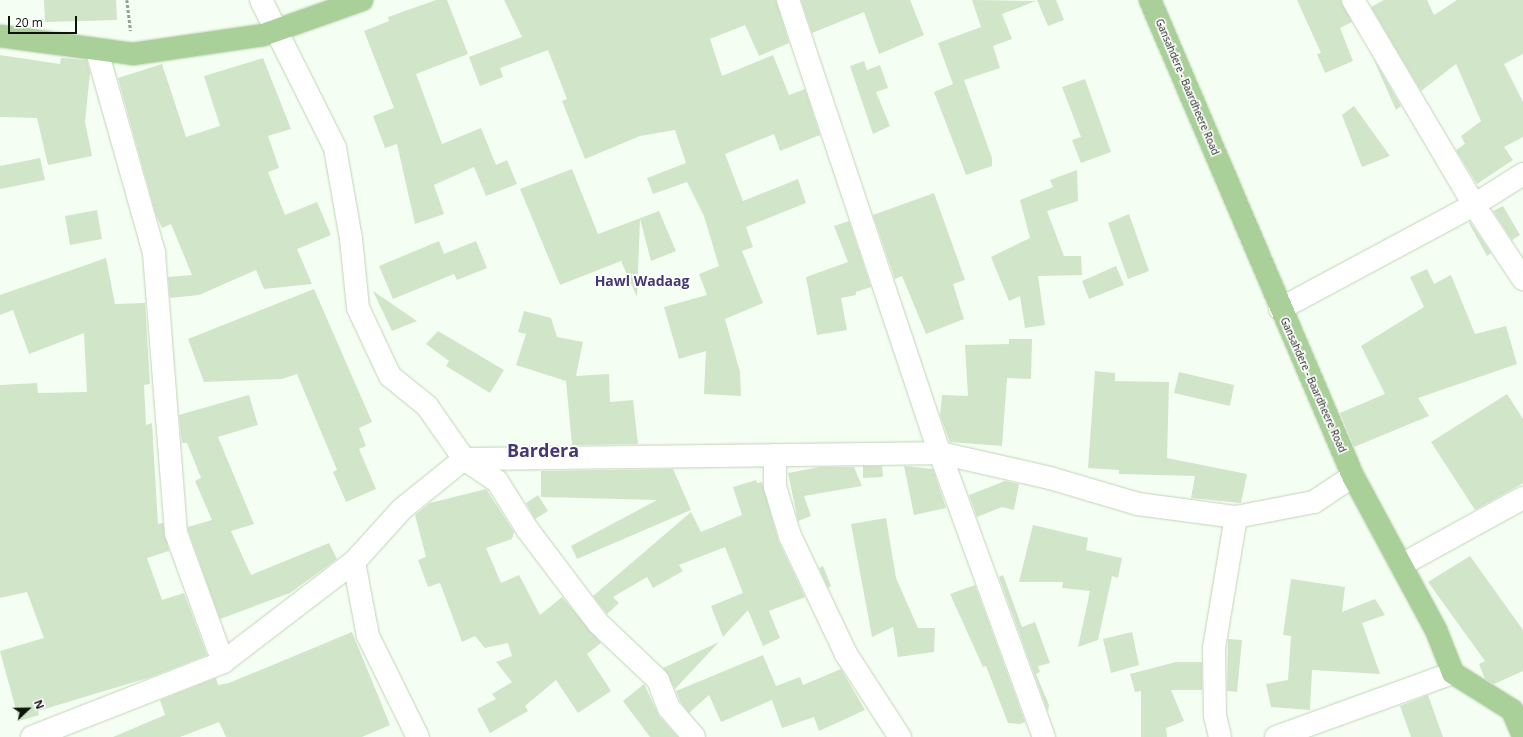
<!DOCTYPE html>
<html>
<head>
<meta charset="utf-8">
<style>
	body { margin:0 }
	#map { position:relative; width:1523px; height:737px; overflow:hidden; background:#f5fef2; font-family:"Open Sans",sans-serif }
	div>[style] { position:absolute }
	.building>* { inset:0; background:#d1e5c9 }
	.path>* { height:2.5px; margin-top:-1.25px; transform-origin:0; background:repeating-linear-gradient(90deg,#97a094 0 3px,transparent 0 5px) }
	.roads { filter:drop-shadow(0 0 1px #c0d4b9) drop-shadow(0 0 1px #c0d4b9) }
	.minor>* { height:22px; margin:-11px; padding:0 11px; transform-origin:11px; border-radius:11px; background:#fff }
	.major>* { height:22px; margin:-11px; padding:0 11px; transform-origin:11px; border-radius:11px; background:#aad09a }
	span { translate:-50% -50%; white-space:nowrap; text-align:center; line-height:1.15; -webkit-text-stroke:3.5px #fff; paint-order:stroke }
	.street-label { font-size:10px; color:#0c1309 }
	.district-label { font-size:14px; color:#413875; font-weight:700 }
	.town-label { font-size:18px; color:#413875; font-weight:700 }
	.north { position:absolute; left:8px; top:689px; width:40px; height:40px; -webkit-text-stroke:3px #fff; paint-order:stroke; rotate:68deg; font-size:11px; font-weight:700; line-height:16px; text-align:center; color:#0c1309 }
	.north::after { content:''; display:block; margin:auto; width:14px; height:18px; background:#0c1309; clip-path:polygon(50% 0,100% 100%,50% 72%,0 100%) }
	.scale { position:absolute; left:8px; top:16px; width:69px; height:18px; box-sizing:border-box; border:2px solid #0c1309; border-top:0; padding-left:5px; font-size:12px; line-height:14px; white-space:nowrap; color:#0c1309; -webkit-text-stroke:3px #fff; paint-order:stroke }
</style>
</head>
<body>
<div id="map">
	<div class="building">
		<div style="clip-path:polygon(44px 0,116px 0,117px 20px,45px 22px)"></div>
		<div style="clip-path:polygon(436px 0,447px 0,468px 54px,416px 74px,442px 144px,481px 128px,496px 165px,507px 160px,517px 184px,486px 196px,474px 167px,434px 185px,444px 214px,415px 224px,397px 144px,385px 148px,373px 116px,394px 108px,364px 31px,389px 21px,388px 17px)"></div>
		<div style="clip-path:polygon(504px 0,776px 0,789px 43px,759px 56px,745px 25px,710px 39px,722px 76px,773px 55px,789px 95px,805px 89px,820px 135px,780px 151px,774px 134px,725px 154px,743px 201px,798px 179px,806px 203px,746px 227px,753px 247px,742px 251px,763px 303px,725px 319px,740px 372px,741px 396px,704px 394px,706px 351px,679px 359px,664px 307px,707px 295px,699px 274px,719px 266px,704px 216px,687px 182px,653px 194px,647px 178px,686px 163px,675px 130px,640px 136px,585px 159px,562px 101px,567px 99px,548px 50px,500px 68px,503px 77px,480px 86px,469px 57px,522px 37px)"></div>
		<div style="clip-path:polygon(801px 0,910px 0,924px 35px,879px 54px,864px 12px,812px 33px)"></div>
		<div style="clip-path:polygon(972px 0,1036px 1px,1002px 14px,1012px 39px,993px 46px,1000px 68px,964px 80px,992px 158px,992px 166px,966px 175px,934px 92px,953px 84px,938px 43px,981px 27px)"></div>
		<div style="clip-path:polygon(1037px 0,1056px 0,1064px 20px,1048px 26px)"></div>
		<div style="clip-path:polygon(1297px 0,1341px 0,1352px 22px,1340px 28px,1353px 61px,1325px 73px,1317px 54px,1321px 53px)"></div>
		<div style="clip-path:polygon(1384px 0,1427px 0,1434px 15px,1457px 0,1523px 0,1523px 54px,1504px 64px,1523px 102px,1523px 137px,1504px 147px,1513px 160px,1477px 184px,1456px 150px,1465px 144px,1461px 136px,1481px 121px,1456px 64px,1421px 91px,1371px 7px)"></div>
		<div style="clip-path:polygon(0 55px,60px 64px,61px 58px,87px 60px,90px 73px,85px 122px,92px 156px,48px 165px,37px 118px,0 117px)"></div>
		<div style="clip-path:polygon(263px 58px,291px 129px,268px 136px,279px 168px,268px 172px,285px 215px,317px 202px,331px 235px,297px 249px,312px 284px,264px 289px,256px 270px,199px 295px,170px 298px,168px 277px,192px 275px,171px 224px,162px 228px,156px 215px,118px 78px,162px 64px,186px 137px,220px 126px,204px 76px)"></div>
		<div style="clip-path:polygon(1373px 58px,1401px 106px,1396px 110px)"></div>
		<div style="clip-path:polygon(864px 61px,867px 70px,880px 65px,888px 88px,876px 92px,890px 126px,873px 134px,850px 66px)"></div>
		<div style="clip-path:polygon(1085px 79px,1111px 152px,1081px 163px,1072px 140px,1081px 137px,1062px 87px)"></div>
		<div style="clip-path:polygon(1354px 106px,1390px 156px,1362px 167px,1342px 115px)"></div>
		<div style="clip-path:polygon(40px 158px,45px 180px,0 189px,0 166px)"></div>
		<div style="clip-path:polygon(572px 169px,598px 234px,659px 211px,676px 251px,651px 261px,640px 219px,637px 297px,621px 261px,560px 285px,520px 189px)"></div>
		<div style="clip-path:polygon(1077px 170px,1078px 201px,1047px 211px,1064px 256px,1081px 256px,1082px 275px,1038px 276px,1045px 325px,1025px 328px,1020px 296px,1009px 301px,991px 257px,1030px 238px,1020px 200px,1053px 187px,1050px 180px)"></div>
		<div style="clip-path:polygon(934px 193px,965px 280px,953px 284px,964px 319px,926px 334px,902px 276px,895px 279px,873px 215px)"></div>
		<div style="clip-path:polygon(1503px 206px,1520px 235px,1512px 240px,1493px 211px)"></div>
		<div style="clip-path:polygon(97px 210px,102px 239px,70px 245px,65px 216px)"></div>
		<div style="clip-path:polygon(1129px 214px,1149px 271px,1128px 279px,1108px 223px)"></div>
		<div style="clip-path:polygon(849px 221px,871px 287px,856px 292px,856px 295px,841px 298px,847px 330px,817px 335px,806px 277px,848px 262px,834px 226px)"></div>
		<div style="clip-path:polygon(1470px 222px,1491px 253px,1487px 256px,1469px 223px)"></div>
		<div style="clip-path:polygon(439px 241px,444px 254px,476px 241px,487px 268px,457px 280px,454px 274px,393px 299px,379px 266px)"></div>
		<div style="clip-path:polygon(106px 258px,115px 304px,145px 303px,150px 384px,144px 385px,146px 425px,152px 423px,158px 524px,163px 523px,169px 551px,147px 558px,162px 600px,184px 593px,207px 655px,151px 677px,38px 711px,39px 715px,19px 721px,0 651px,44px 638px,27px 592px,0 598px,0 385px,37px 383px,38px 393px,87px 392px,84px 333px,29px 354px,13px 310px,0 315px,0 295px)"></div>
		<div style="clip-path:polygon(1116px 266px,1124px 285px,1089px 299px,1082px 281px)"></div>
		<div style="clip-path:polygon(1427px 269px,1434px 284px,1451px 275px,1475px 334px,1506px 326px,1517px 364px,1418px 398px,1429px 416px,1354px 447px,1340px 413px,1385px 394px,1361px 346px,1424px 307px,1410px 277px)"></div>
		<div style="clip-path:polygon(314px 289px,372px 422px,359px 428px,366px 446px,359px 449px,376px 489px,346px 502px,333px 472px,337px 470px,297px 374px,282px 379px,204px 382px,188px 339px)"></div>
		<div style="clip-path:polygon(373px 291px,417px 321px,392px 331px)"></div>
		<div style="clip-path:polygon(524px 311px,551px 318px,557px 337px,583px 342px,576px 376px,609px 374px,610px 402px,633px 400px,638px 444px,572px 445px,566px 381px,516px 365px,526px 334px,518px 332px)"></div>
		<div style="clip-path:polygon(438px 331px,504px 370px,490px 393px,446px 366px,449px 361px,426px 344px)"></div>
		<div style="clip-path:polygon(1009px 339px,1032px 339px,1031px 379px,1007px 378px,1002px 446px,950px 442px,940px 415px,942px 395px,968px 396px,965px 345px,1009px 344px)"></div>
		<div style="clip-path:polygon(1095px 371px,1115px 373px,1115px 381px,1169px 382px,1167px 458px,1247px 474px,1241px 503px,1191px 498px,1195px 476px,1119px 474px,1119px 470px,1088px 468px)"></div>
		<div style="clip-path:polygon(1179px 372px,1234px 385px,1230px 406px,1174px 393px)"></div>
		<div style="clip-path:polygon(1507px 394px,1523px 419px,1523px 483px,1475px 510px,1431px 442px)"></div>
		<div style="clip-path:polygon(249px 395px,258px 425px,218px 437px,254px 524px,231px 531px,251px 575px,329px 543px,337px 559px,290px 593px,220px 619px,188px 530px,188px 527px,212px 520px,195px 481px,201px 478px,187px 443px,182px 443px,179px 415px)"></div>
		<div style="clip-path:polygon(863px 466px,882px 466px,883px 477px,863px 478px)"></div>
		<div style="clip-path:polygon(904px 466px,933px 469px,946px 508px,914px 515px)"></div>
		<div style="clip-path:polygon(820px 467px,854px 467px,862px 486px,804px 496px,811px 516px,798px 521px,788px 473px)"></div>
		<div style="clip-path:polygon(673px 469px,691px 510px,577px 559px,571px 546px,657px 500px,541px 497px,541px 471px)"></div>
		<div style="clip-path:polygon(756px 480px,757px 483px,762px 482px,778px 540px,805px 597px,769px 611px,780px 638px,763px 646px,748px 610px,723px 637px,711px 606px,743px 593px,725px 547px,679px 565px,683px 571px,653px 588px,647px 577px,613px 597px,619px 603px,607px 614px,593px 596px,691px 512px,701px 532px,742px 515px,733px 487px)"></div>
		<div style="clip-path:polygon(1005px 481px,1019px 484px,1014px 510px,1002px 507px,977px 517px,969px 495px)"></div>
		<div style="clip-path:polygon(486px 489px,514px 532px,512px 539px,486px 548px,501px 583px,519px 575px,540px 615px,562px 597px,601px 643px,587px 654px,611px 691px,578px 713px,556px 680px,525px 706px,528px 711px,490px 733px,477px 709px,496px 699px,492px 694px,512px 682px,496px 662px,512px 656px,508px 643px,485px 648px,475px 636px,462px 642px,440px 583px,428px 587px,418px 560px,426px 557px,415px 515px,430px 503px)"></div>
		<div style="clip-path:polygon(538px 495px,548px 511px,535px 519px,526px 503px)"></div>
		<div style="clip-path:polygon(886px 518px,896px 578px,918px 628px,935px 628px,934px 652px,898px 657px,893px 627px,872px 637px,851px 524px)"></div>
		<div style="clip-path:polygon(1033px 525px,1088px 538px,1086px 550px,1122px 558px,1118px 578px,1112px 576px,1098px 640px,1078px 647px,1090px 591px,1062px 588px,1063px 582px,1019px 582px)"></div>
		<div style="clip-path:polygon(1470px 556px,1523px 630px,1523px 671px,1494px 684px,1485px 679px,1479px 664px,1485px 661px,1428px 582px)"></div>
		<div style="clip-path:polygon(823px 566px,831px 586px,828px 588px,819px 568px)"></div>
		<div style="clip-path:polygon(1003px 575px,1022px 627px,1035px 622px,1050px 663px,1038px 666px,1040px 672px,1036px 674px,1049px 705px,1048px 712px,999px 577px)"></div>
		<div style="clip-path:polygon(1291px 579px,1345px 587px,1342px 612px,1375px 599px,1385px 615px,1362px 623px,1380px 674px,1312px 670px,1310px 710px,1271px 707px,1266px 684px,1288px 680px,1291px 636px,1283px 635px)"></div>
		<div style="clip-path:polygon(975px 585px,1025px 722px,1020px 724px,1008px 723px,986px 666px,983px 667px,950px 594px)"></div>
		<div style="clip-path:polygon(352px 632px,390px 725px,362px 737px,226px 737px,219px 722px,180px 737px,113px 737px,165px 715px,160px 700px,216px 678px,218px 685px,229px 683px)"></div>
		<div style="clip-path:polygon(1132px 632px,1139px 665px,1111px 673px,1103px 639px)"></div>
		<div style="clip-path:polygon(1228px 639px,1242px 640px,1237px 692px,1227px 691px)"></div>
		<div style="clip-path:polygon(719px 642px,675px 689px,663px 668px)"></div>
		<div style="clip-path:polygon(763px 655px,776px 686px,800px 677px,803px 685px,841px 669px,865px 710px,819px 731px,814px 717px,782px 728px,772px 700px,721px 722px,709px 695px,689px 713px,680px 701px,676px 691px)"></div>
		<div style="clip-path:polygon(1176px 662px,1202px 662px,1202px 690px,1171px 690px,1184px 721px,1166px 728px,1167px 737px,1141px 737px,1141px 691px,1135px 692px,1130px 674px)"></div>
		<div style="clip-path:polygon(644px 684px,659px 716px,678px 737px,650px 737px,623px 701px)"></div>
		<div style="clip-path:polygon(1428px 695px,1443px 737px,1411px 737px,1400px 706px)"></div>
	</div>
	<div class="path">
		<div style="left:127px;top:0;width:31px;rotate:83deg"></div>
	</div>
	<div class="roads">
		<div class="minor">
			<div style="left:261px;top:0;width:165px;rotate:63.4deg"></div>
			<div style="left:335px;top:148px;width:92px;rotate:80deg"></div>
			<div style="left:351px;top:239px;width:69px;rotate:84.2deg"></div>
			<div style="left:358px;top:308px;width:75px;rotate:64.8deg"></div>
			<div style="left:390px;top:376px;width:48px;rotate:39deg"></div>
			<div style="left:427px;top:406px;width:65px;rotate:55.1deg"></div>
			<div style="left:464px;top:459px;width:40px;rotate:34deg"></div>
			<div style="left:497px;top:481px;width:57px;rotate:58deg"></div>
			<div style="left:527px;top:529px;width:118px;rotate:52.9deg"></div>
			<div style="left:598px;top:623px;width:83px;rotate:43.5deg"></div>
			<div style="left:658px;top:680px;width:30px;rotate:69deg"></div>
			<div style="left:669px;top:708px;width:38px;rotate:49deg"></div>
			<div style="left:788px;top:0;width:478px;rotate:71.5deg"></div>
			<div style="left:940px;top:453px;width:302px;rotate:69.9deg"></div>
			<div style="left:1353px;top:0;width:238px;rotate:59.4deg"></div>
			<div style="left:1474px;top:205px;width:89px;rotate:56.5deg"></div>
			<div style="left:97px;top:51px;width:210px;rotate:74.2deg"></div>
			<div style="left:154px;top:253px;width:281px;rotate:85.5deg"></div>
			<div style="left:176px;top:533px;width:137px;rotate:70deg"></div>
			<div style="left:1280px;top:309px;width:220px;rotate:-28.2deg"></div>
			<div style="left:1474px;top:205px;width:58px;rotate:-32.3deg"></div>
			<div style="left:775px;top:455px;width:32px;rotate:90deg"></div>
			<div style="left:775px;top:487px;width:51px;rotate:73deg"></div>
			<div style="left:790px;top:536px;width:131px;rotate:64.6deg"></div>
			<div style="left:846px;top:654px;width:99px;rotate:57deg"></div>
			<div style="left:354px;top:562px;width:75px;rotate:79.3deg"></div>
			<div style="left:368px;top:636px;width:113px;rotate:63.7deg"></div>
			<div style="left:1401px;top:565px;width:139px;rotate:-28.8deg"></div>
			<div style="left:32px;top:737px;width:205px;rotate:-21.4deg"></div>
			<div style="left:223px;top:662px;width:165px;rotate:-37.4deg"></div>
			<div style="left:354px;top:562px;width:72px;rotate:-47.8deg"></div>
			<div style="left:402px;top:509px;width:80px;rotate:-38.9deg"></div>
			<div style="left:464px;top:459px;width:476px;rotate:-0.7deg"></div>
			<div style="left:940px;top:453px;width:113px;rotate:12.8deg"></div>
			<div style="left:1050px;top:478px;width:92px;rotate:16.5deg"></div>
			<div style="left:1138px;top:504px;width:99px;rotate:7.6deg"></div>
			<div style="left:1236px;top:517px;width:79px;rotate:-10.9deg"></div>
			<div style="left:1314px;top:502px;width:47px;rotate:-33.7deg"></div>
			<div style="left:1220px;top:737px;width:23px;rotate:-103deg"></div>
			<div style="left:1215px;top:715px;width:67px;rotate:-90.9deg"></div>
			<div style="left:1214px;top:648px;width:133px;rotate:-80.5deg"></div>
			<div style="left:1276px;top:737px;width:188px;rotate:-19.9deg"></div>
		</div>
		<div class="major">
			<div style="left:1150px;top:0;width:517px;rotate:66.9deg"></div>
			<div style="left:1353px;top:476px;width:175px;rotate:61.7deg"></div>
			<div style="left:1436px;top:630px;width:46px;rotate:68.4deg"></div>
			<div style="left:1453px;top:673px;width:70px;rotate:32.1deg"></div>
			<div style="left:1512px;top:710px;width:28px;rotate:67deg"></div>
			<div style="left:0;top:36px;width:134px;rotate:7.7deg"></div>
			<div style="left:133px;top:54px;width:131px;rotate:-8.3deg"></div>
			<div style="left:263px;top:35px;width:105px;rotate:-19.5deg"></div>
		</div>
	</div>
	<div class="street-label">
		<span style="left:1187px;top:87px;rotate:67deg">Gansahdere - Baardheere Road</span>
		<span style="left:1313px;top:385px;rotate:66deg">Gansahdere - Baardheere Road</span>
	</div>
	<div class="district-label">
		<span style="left:642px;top:281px">Hawl Wadaag</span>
	</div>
	<div class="town-label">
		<span style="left:543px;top:450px">Bardera</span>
	</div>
	<div class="north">N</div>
	<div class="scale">20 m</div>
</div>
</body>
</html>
